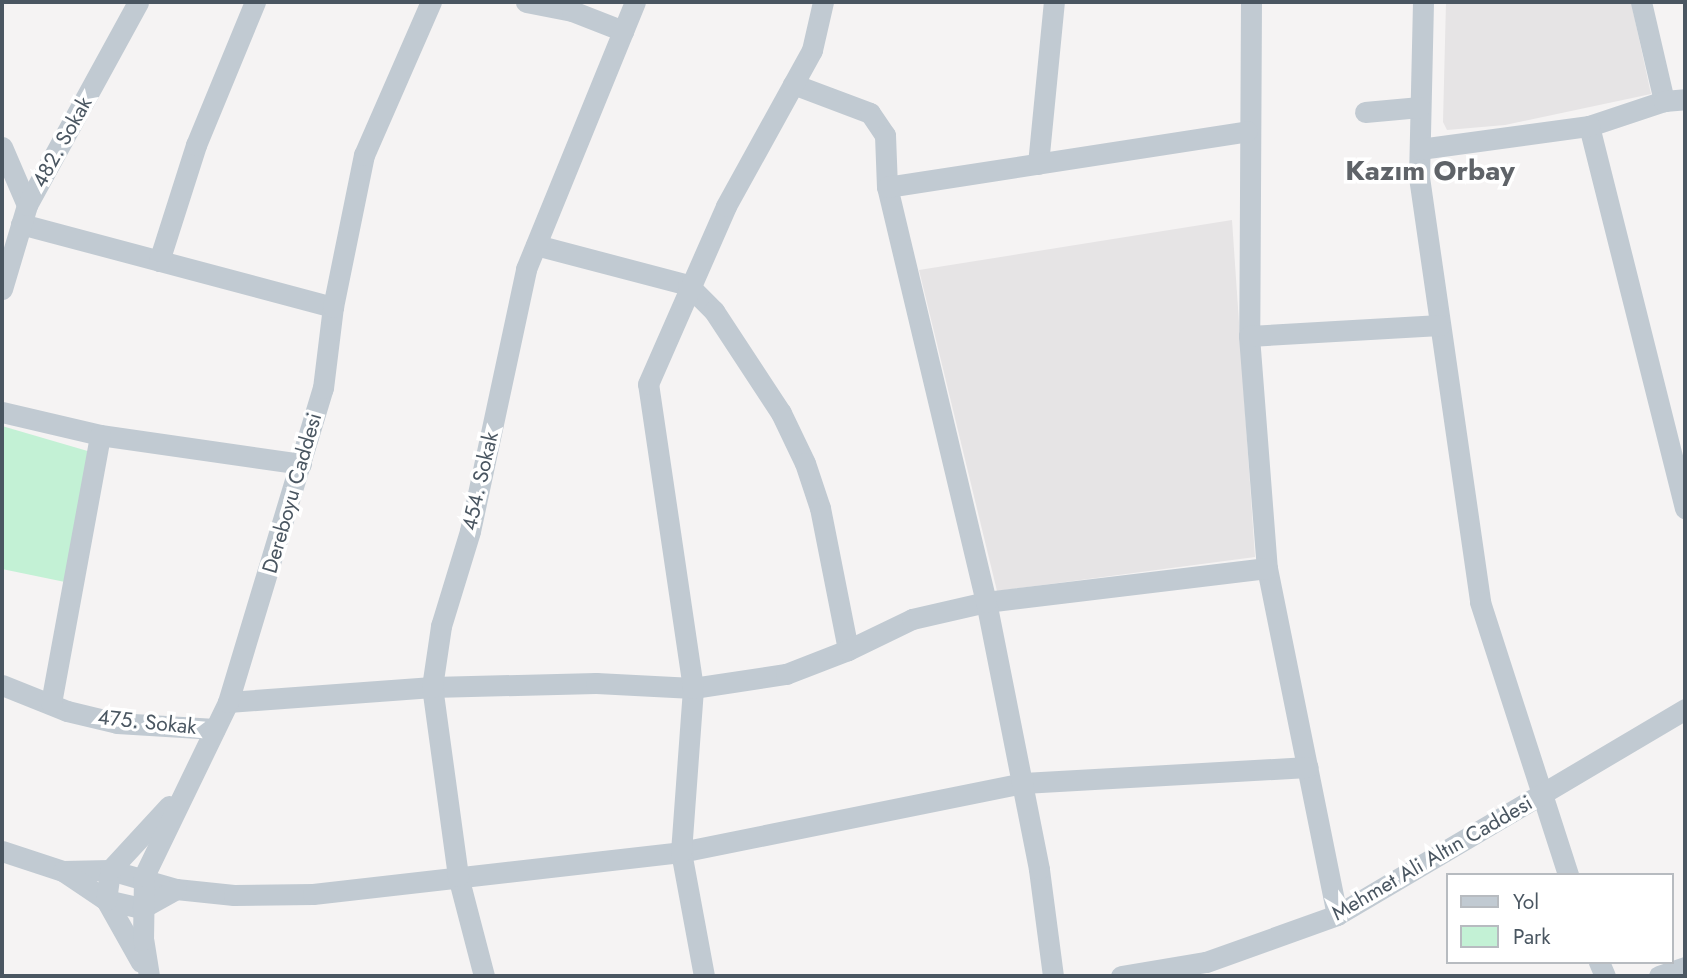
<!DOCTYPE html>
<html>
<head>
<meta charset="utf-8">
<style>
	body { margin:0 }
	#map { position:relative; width:1687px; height:978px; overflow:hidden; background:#f5f3f3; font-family:Jost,sans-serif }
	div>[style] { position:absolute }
	.education>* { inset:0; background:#e6e4e5 }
	.green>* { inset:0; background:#c3f1d5 }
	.minor>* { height:21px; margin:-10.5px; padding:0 10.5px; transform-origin:10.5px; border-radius:10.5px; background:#c1cad2 }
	span { translate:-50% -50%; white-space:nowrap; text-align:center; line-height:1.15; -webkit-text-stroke:7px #fff; paint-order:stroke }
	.street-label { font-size:21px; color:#4a5661 }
	.district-label { font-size:28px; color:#5f6368; font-weight:700 }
	.frame { position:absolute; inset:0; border:4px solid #4a5661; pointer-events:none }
	.legend { position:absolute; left:1446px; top:873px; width:228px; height:91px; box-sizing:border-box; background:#fff; border:2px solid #b7bbc0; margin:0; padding:9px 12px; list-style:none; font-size:21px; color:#4a5661 }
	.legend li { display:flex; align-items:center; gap:14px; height:35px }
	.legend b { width:35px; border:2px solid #b7bbc0 }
</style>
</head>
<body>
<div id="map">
	<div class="education">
		<div style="clip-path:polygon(1446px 2px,1631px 2px,1651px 94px,1505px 125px,1447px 130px,1443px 122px)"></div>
		<div style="clip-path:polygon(1232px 220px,1255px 557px,997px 591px,919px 270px)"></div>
	</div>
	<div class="green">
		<div style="clip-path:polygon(2px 426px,91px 452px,65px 582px,2px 569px)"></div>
	</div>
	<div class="minor">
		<div style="left:526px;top:2px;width:47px;rotate:11.1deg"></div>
		<div style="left:572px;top:11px;width:55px;rotate:21.4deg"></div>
		<div style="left:1251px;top:2px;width:334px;rotate:90.3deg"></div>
		<div style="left:1249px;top:336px;width:233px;rotate:85.6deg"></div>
		<div style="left:1267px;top:568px;width:354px;rotate:78.6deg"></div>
		<div style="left:1423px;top:2px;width:175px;rotate:91.3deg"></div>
		<div style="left:1419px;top:177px;width:429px;rotate:81.8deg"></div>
		<div style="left:1480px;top:602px;width:287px;rotate:72.1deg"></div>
		<div style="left:1641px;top:2px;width:102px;rotate:76.9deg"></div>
		<div style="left:1664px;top:101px;width:79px;rotate:161.6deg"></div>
		<div style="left:1589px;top:126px;width:394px;rotate:75.9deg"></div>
		<div style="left:793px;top:84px;width:82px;rotate:20.6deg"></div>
		<div style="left:870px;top:113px;width:27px;rotate:56deg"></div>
		<div style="left:885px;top:135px;width:52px;rotate:87.8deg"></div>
		<div style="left:1664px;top:101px;width:21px;rotate:-5deg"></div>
		<div style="left:1365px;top:112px;width:55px;rotate:-5.2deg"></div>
		<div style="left:2px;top:147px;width:63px;rotate:66.7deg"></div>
		<div style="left:1420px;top:149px;width:171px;rotate:-7.8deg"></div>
		<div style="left:1038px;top:164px;width:163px;rotate:-84.4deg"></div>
		<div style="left:21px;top:224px;width:323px;rotate:14.9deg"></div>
		<div style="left:536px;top:245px;width:157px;rotate:14.7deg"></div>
		<div style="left:688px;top:285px;width:37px;rotate:45deg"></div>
		<div style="left:714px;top:311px;width:122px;rotate:56.7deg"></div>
		<div style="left:781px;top:413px;width:55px;rotate:64.4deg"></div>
		<div style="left:805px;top:463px;width:47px;rotate:71.6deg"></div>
		<div style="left:820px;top:508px;width:145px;rotate:78.8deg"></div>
		<div style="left:159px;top:261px;width:122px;rotate:-72.3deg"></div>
		<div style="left:196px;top:145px;width:155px;rotate:-67.6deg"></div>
		<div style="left:2px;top:289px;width:88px;rotate:-73.4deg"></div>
		<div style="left:27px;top:205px;width:231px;rotate:-61.3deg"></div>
		<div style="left:1249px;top:336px;width:191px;rotate:-3.3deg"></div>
		<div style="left:2px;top:412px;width:101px;rotate:13.2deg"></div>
		<div style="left:100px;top:435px;width:203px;rotate:8.2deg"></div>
		<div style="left:2px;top:685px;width:70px;rotate:21.8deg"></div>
		<div style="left:67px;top:711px;width:51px;rotate:13.5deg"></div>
		<div style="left:117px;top:723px;width:98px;rotate:3.5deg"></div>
		<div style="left:228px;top:702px;width:205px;rotate:-4.2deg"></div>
		<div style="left:432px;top:687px;width:164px;rotate:-1.4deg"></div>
		<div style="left:596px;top:683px;width:97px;rotate:3deg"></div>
		<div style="left:693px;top:688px;width:94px;rotate:-8.6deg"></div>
		<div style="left:786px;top:674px;width:66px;rotate:-21.2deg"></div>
		<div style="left:848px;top:650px;width:71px;rotate:-25.8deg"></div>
		<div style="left:912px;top:619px;width:76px;rotate:-12.9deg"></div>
		<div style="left:986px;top:602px;width:283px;rotate:-6.9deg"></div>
		<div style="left:51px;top:703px;width:272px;rotate:-79.6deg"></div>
		<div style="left:2px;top:851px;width:64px;rotate:18.2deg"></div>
		<div style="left:63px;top:871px;width:47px;rotate:-1.2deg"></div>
		<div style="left:110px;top:870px;width:69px;rotate:16.1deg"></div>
		<div style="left:176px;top:889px;width:58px;rotate:5.9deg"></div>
		<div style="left:234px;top:895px;width:79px;rotate:-0.7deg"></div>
		<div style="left:313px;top:894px;width:370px;rotate:-6.5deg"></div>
		<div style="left:681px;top:852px;width:349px;rotate:-11.4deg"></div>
		<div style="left:1023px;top:783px;width:285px;rotate:-3.2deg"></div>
		<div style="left:63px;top:871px;width:52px;rotate:34deg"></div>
		<div style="left:106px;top:900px;width:37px;rotate:13deg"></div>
		<div style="left:142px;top:908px;width:39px;rotate:-29deg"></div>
		<div style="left:141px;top:962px;width:71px;rotate:-119.4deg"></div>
		<div style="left:106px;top:900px;width:30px;rotate:-82deg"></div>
		<div style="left:110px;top:870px;width:87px;rotate:-47.3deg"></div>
		<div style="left:1599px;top:962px;width:15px;rotate:67deg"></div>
		<div style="left:149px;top:976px;width:36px;rotate:-99deg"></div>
		<div style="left:143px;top:940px;width:64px;rotate:-89.1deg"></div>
		<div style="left:144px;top:876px;width:193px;rotate:-64.2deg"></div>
		<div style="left:228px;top:702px;width:328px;rotate:-73.2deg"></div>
		<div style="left:323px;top:388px;width:82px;rotate:-83deg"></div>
		<div style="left:333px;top:307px;width:155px;rotate:-78.5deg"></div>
		<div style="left:364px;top:155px;width:167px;rotate:-66.4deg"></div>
		<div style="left:484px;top:976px;width:103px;rotate:-104.6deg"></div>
		<div style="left:458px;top:876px;width:191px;rotate:-97.8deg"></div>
		<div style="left:432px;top:687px;width:62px;rotate:-81.6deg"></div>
		<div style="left:441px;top:626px;width:99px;rotate:-73deg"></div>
		<div style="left:470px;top:531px;width:268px;rotate:-77.9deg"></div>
		<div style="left:526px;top:269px;width:288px;rotate:-67.8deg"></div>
		<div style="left:704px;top:976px;width:126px;rotate:-100.5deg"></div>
		<div style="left:681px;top:852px;width:164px;rotate:-85.8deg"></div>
		<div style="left:693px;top:688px;width:307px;rotate:-98.4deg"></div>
		<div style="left:648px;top:384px;width:194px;rotate:-66.3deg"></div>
		<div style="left:726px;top:206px;width:178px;rotate:-61.1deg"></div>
		<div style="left:812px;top:50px;width:49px;rotate:-77.1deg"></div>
		<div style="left:1053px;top:976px;width:108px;rotate:-97.5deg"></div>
		<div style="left:1039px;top:869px;width:272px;rotate:-101.2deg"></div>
		<div style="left:986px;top:602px;width:427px;rotate:-103.4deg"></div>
		<div style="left:887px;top:187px;width:364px;rotate:-8.8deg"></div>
		<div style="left:1121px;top:976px;width:86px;rotate:-9.4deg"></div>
		<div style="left:1206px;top:962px;width:139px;rotate:-19.7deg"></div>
		<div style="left:1337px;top:915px;width:404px;rotate:-30.6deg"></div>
		<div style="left:1659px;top:976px;width:28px;rotate:-19deg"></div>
	</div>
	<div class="street-label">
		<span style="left:62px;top:142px;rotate:-61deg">482. Sokak</span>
		<span style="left:480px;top:481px;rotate:-77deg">454. Sokak</span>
		<span style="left:292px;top:493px;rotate:-74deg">Dereboyu Caddesi</span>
		<span style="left:147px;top:722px;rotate:6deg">475. Sokak</span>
		<span style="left:1432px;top:858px;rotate:-30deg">Mehmet Ali Altın Caddesi</span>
	</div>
	<div class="district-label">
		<span style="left:1430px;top:171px">Kazım Orbay</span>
	</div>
	<div class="frame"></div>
	<ul class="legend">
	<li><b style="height:9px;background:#c1cad2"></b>Yol</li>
	<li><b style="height:19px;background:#c3f1d5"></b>Park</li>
	</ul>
</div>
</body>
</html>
